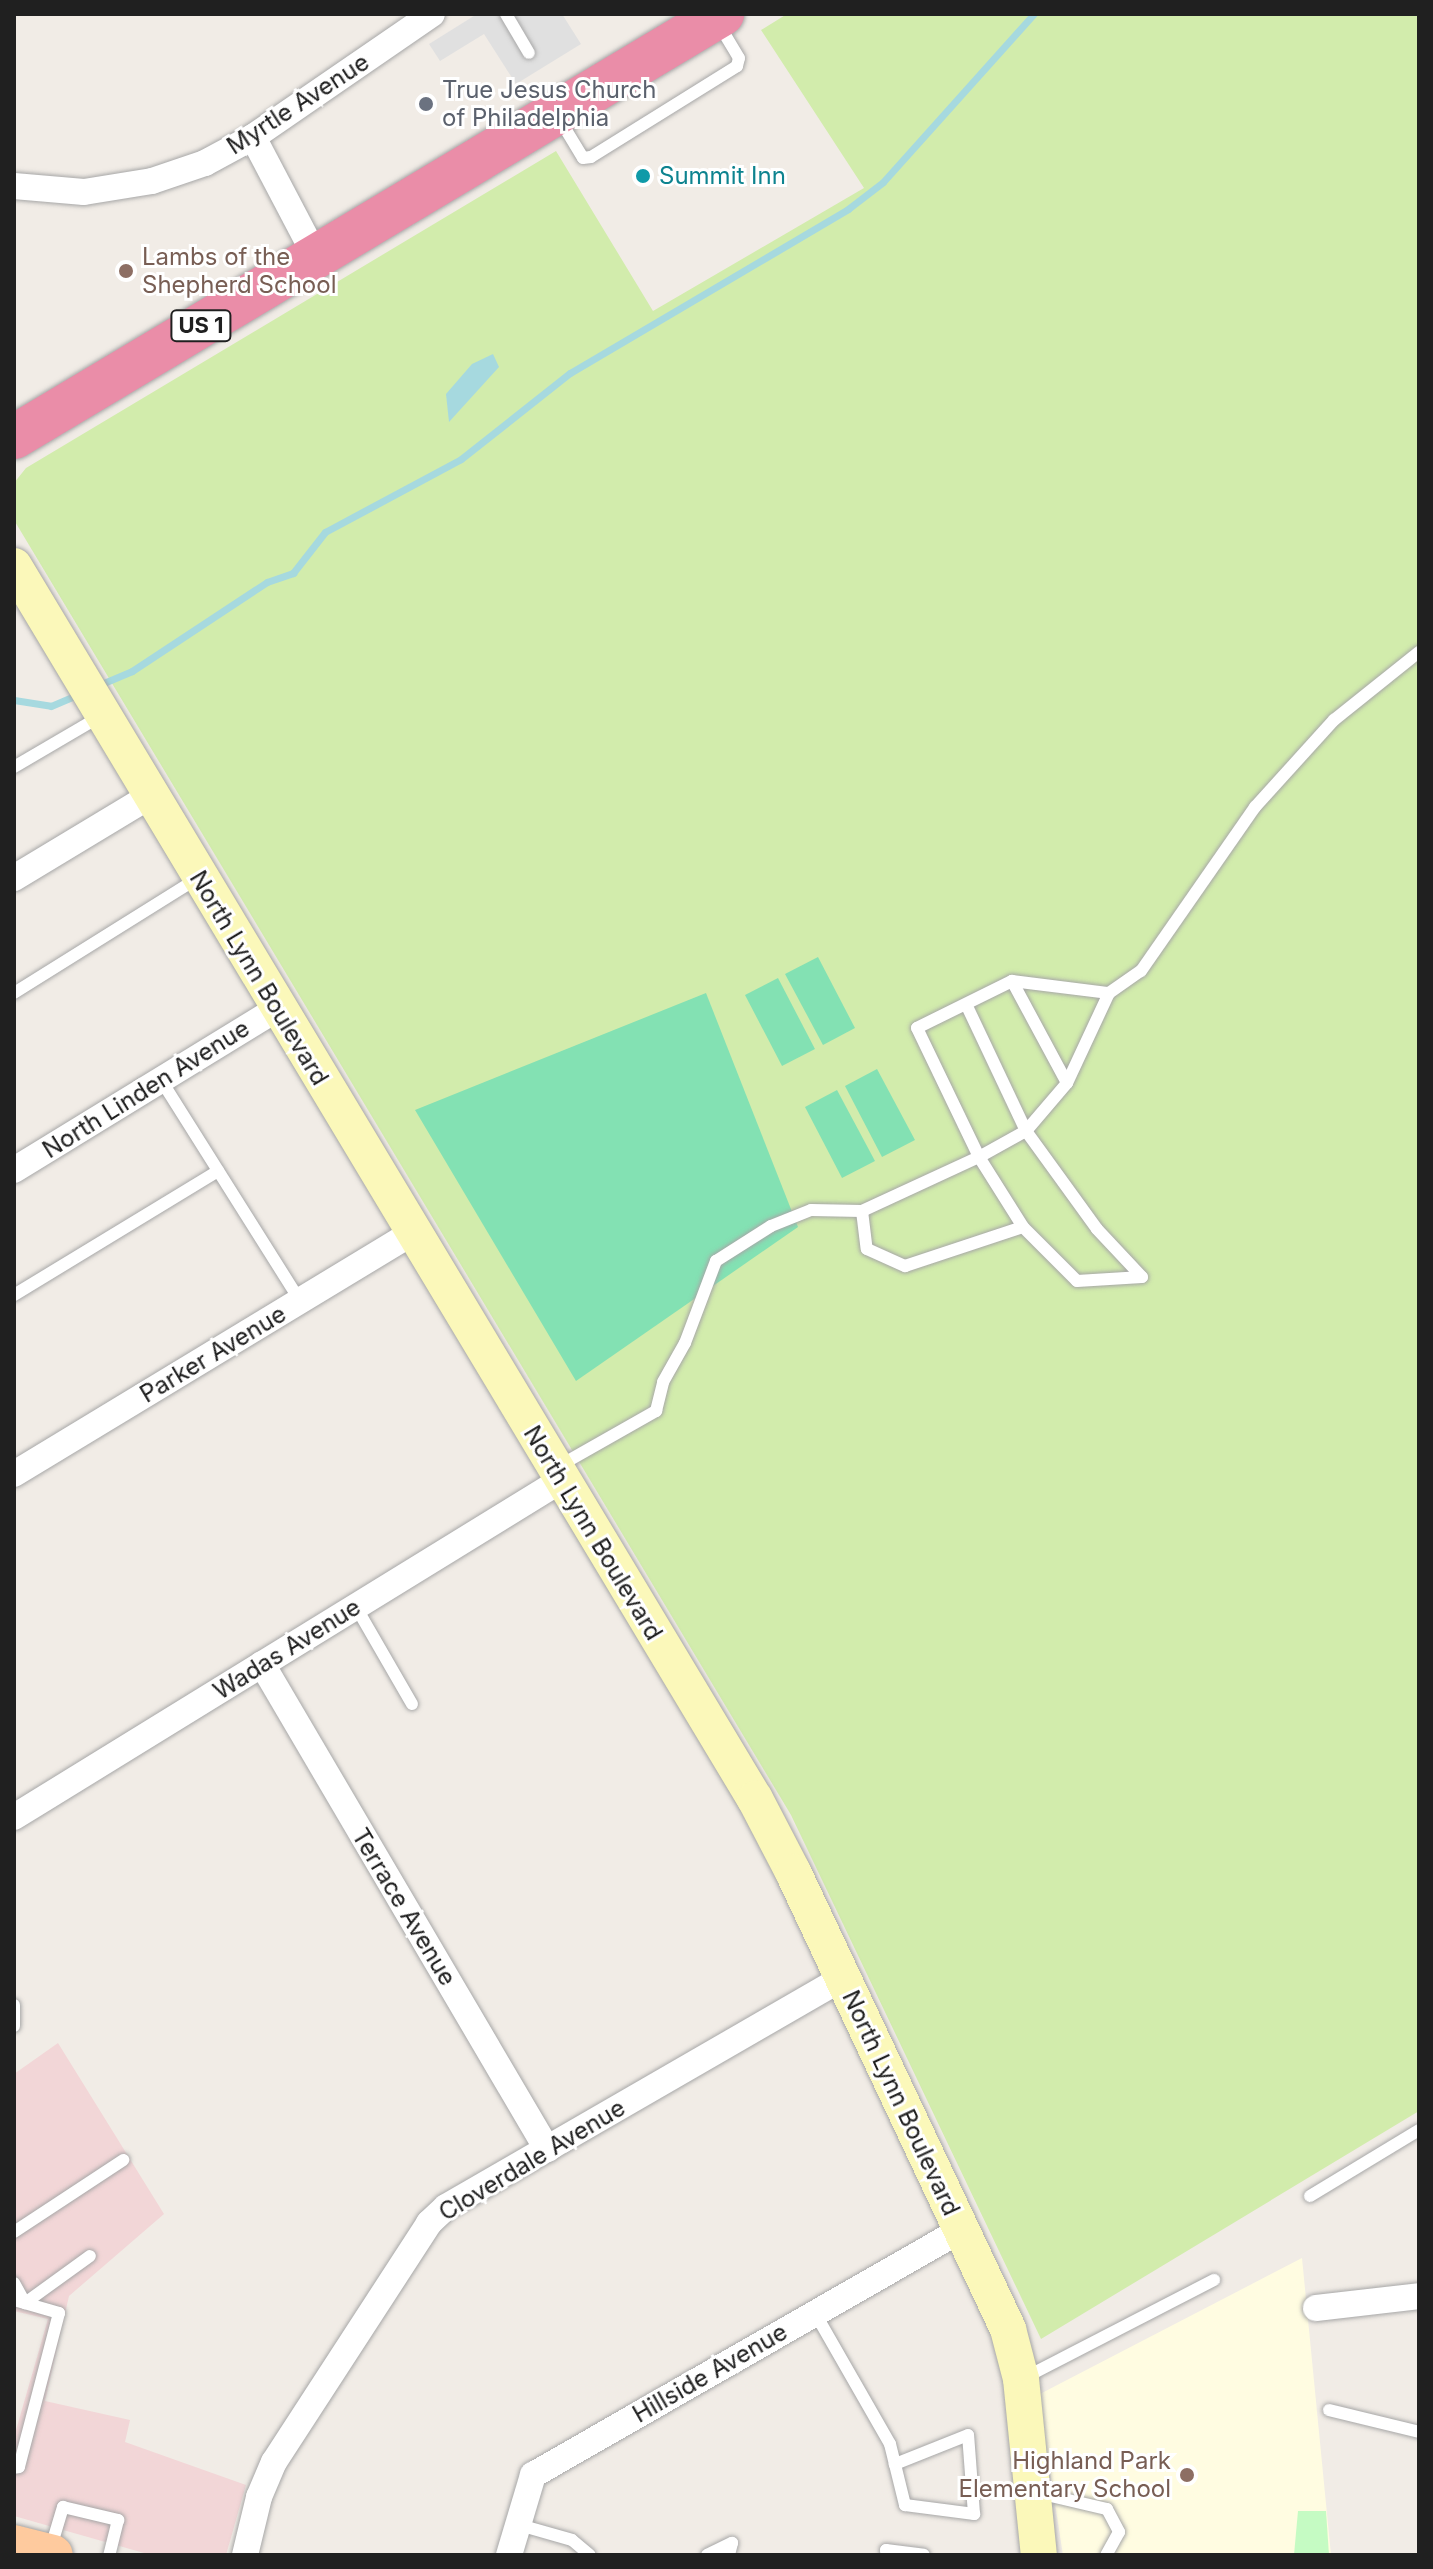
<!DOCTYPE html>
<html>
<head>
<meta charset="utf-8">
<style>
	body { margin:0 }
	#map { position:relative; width:1433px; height:2569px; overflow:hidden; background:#f1ece6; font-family:Inter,sans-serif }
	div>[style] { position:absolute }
	.commercial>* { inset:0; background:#f2d6d7 }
	.education>* { inset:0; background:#fffce1 }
	.grass>* { inset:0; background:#d2ecac }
	.park>* { inset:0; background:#c5fbc3 }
	.pitch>* { inset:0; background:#83e1b3 }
	.parking>* { inset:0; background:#e0e0e0 }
	.water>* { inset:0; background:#a6d9df }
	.stream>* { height:7px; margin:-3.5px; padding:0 3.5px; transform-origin:3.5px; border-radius:3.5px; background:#a6d9df }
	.roads { filter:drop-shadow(0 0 2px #a7a7a7) drop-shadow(0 0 2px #a7a7a7) }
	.lane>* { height:12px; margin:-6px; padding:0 6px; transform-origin:6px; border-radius:6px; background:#fff }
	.street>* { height:26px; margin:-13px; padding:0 13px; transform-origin:13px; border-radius:13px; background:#fff }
	.secondary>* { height:36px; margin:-18px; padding:0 18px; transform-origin:18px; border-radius:18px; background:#fbf8ba }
	.primary>* { height:40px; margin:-20px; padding:0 20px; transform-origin:20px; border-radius:20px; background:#feca9e }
	.highway>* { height:44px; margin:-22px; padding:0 22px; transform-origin:22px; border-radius:22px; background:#ea8da8 }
	.dots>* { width:22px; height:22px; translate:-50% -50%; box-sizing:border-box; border:4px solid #fff; border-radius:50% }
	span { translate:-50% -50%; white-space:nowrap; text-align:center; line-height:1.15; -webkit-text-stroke:6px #fff; paint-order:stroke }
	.shield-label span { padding:2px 6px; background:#fff; border:2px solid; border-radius:6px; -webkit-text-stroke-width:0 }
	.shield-label { font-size:22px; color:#202020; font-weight:700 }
	.worship-label { font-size:24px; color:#5b616d }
	.left { translate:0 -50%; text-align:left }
	.street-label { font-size:24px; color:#202020 }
	.culture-label { font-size:24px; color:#0d838f }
	.education-label { font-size:24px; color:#785e54 }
	.right { translate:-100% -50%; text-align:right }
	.frame { position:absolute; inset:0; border:16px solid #202020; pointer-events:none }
</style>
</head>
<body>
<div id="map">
	<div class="commercial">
		<div style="clip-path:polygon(58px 2043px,164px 2214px,69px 2296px,45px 2401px,130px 2420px,125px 2442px,246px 2485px,226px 2555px,151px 2555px,14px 2516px,14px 2437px,48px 2319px,14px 2311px,14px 2074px)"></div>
	</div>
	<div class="education">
		<div style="clip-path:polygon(1302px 2258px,1331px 2555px,1063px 2555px,1038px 2395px)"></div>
	</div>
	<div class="grass">
		<div style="clip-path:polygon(787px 14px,1419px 14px,1419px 2111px,1041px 2339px,791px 1815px,14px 520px,14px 483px,26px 468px,556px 151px,653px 311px,864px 188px,761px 30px)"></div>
	</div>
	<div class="park">
		<div style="clip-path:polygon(1298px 2511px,1326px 2511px,1329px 2555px,1294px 2555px)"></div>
	</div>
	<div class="pitch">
		<div style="clip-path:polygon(818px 957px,855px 1028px,823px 1045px,785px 974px)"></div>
		<div style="clip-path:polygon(778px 978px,815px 1049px,782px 1066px,745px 995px)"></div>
		<div style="clip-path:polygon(706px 993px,798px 1227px,576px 1381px,415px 1110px)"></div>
		<div style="clip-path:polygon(877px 1069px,915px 1140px,882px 1157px,845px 1086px)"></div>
		<div style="clip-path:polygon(837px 1090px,875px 1161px,842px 1178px,805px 1107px)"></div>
	</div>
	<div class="parking">
		<div style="clip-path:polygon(477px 14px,562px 14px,581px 44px,516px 84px,484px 34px,440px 61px,429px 44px)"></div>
	</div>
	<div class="water">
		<div style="clip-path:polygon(493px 354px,499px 367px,449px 422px,446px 394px,472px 364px)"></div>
	</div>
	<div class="stream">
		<div style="left:99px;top:685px;width:36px;rotate:-23deg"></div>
		<div style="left:132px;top:671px;width:162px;rotate:-33.4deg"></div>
		<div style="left:267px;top:582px;width:28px;rotate:-19deg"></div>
		<div style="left:293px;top:573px;width:52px;rotate:-52deg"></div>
		<div style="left:325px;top:532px;width:154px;rotate:-28.2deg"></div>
		<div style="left:461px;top:459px;width:139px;rotate:-38.3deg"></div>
		<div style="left:570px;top:373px;width:323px;rotate:-30.5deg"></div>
		<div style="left:848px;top:209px;width:44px;rotate:-37.6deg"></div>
		<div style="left:883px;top:182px;width:226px;rotate:-48.1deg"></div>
		<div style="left:14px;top:700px;width:37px;rotate:9deg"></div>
		<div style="left:51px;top:706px;width:28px;rotate:-23deg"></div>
	</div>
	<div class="roads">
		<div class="lane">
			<div style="left:506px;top:14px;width:45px;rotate:59.5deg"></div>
			<div style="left:560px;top:120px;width:44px;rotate:58.8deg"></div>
			<div style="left:583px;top:158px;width:8px;rotate:-7deg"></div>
			<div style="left:591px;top:157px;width:172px;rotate:-31.9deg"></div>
			<div style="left:737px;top:66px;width:8px;rotate:-76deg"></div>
			<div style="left:739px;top:58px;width:41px;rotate:-121deg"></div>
			<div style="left:14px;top:767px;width:101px;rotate:-30.4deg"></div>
			<div style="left:1012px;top:981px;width:98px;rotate:7.1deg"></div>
			<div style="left:1109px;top:993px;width:99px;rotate:115deg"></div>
			<div style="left:14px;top:993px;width:217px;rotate:-32deg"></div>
			<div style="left:1109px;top:993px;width:39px;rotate:-35deg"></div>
			<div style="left:1141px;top:971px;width:200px;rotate:-55.2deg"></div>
			<div style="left:1255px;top:807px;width:118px;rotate:-47.8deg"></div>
			<div style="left:1334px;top:720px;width:109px;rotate:-38.7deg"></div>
			<div style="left:161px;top:1080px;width:261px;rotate:57.8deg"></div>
			<div style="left:862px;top:1211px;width:38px;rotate:83deg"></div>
			<div style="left:867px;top:1249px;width:42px;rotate:24.1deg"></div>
			<div style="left:905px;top:1266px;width:124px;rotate:-18.3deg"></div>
			<div style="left:14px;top:1295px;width:239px;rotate:-31.3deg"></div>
			<div style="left:559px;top:1466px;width:112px;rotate:-29.6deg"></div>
			<div style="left:656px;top:1411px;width:30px;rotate:-76deg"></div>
			<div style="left:663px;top:1382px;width:45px;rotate:-60.6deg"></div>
			<div style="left:685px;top:1343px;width:88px;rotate:-69.3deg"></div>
			<div style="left:716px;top:1261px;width:65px;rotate:-32.5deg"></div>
			<div style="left:771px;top:1226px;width:43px;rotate:-21.8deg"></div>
			<div style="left:811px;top:1210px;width:51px;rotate:1.1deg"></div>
			<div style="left:862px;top:1211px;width:129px;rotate:-24.8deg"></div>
			<div style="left:979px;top:1157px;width:54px;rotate:-29deg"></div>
			<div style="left:1026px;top:1131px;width:63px;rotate:-49.5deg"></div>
			<div style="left:1067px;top:1083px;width:116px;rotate:-118.3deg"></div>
			<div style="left:1012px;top:981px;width:106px;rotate:153.7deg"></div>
			<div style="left:917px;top:1028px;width:143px;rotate:64.3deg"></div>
			<div style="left:979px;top:1157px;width:83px;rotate:57.8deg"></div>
			<div style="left:1023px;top:1227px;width:76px;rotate:45deg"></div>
			<div style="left:1077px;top:1281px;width:65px;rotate:-3.5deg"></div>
			<div style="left:1142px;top:1277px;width:66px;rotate:-133.2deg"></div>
			<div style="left:1097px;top:1229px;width:121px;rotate:-125.9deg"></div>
			<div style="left:1026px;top:1131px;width:140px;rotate:-115.3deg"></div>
			<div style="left:356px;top:1607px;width:112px;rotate:60deg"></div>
			<div style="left:14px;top:2005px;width:21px;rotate:90deg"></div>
			<div style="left:1310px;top:2196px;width:127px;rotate:-31.2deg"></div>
			<div style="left:14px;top:2232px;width:131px;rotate:-33.4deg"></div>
			<div style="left:14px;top:2283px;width:23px;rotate:61deg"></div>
			<div style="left:25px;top:2303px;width:80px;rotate:-35.9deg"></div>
			<div style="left:14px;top:2300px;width:47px;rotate:16.1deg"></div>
			<div style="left:59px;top:2313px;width:159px;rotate:104.6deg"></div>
			<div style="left:19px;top:2467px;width:5px;rotate:169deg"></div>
			<div style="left:815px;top:2313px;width:151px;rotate:60.2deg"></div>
			<div style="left:890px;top:2444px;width:63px;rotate:76.2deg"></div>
			<div style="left:905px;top:2505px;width:70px;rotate:7.4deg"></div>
			<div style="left:974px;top:2514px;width:79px;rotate:-94.3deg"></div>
			<div style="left:968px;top:2435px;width:79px;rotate:158.3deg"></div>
			<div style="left:1024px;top:2378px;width:214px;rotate:-27.3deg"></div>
			<div style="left:1329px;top:2410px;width:93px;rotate:13.7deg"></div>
			<div style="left:1038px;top:2493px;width:71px;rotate:13.1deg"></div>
			<div style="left:1107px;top:2509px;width:26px;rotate:62deg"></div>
			<div style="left:1119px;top:2532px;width:26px;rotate:119deg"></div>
			<div style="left:516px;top:2524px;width:58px;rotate:15.9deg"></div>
			<div style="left:572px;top:2540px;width:23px;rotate:40deg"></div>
			<div style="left:51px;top:2547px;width:42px;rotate:-73.3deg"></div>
			<div style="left:63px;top:2507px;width:57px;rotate:13.3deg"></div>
			<div style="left:118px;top:2520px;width:36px;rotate:104deg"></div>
			<div style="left:707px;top:2555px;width:28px;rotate:-26deg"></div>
			<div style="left:732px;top:2543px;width:12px;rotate:104deg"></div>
			<div style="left:887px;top:2555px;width:5px;rotate:-101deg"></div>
			<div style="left:886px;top:2550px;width:38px;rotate:7deg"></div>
		</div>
		<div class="street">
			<div style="left:253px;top:137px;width:138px;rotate:62.3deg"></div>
			<div style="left:14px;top:186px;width:70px;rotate:4.9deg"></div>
			<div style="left:84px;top:192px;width:69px;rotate:-9.2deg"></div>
			<div style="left:152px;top:181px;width:56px;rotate:-18.8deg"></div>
			<div style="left:205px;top:163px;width:55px;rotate:-28.4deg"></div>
			<div style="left:253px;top:137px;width:217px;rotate:-34.5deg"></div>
			<div style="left:14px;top:878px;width:159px;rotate:-31.1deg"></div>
			<div style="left:14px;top:1170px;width:310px;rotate:-31.5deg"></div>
			<div style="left:14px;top:1474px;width:465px;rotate:-31.2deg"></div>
			<div style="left:262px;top:1664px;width:563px;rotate:59.56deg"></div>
			<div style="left:14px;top:1817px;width:641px;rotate:-31.61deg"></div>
			<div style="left:1316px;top:2308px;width:104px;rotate:-6.6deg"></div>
			<div style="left:245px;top:2555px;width:60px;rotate:-76.4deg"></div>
			<div style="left:259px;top:2497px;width:38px;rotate:-67deg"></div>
			<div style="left:274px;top:2462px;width:285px;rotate:-57deg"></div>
			<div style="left:429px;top:2223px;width:23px;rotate:-43deg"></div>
			<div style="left:446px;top:2207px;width:457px;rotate:-30deg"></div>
			<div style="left:509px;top:2555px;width:84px;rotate:-73.3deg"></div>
			<div style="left:533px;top:2475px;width:492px;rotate:-29.8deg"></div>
		</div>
		<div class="secondary">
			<div style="left:14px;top:566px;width:1439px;rotate:59deg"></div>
			<div style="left:755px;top:1799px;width:82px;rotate:62.5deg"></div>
			<div style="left:793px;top:1872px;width:505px;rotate:64.8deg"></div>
			<div style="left:1008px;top:2329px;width:52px;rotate:75.4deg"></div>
			<div style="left:1021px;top:2379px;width:177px;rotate:84.2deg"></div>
		</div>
		<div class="primary">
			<div style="left:14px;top:2545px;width:40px;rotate:14.4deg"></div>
		</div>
		<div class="highway">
			<div style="left:14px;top:437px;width:825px;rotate:-30.86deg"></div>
		</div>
	</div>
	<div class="dots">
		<div style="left:426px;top:104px;background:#6b7280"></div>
		<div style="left:643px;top:176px;background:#0f9aa8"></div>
		<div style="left:126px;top:271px;background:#8d6e63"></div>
		<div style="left:1187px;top:2475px;background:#8d6e63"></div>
	</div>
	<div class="shield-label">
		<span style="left:201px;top:326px">US 1</span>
	</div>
	<div class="worship-label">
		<span class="left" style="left:442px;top:104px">True Jesus Church<br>of Philadelphia</span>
	</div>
	<div class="street-label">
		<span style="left:298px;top:104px;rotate:-33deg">Myrtle Avenue</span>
		<span style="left:259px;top:978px;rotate:59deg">North Lynn Boulevard</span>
		<span style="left:146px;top:1089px;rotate:-32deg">North Linden Avenue</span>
		<span style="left:213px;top:1354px;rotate:-31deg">Parker Avenue</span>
		<span style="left:593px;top:1533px;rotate:59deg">North Lynn Boulevard</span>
		<span style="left:287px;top:1649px;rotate:-32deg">Wadas Avenue</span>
		<span style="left:404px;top:1907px;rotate:59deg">Terrace Avenue</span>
		<span style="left:901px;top:2103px;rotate:65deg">North Lynn Boulevard</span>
		<span style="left:532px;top:2160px;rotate:-31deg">Cloverdale Avenue</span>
		<span style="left:710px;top:2373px;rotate:-30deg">Hillside Avenue</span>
	</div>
	<div class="culture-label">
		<span class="left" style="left:659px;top:176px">Summit Inn</span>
	</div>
	<div class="education-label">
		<span class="left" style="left:142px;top:271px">Lambs of the<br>Shepherd School</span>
		<span class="right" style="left:1171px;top:2475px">Highland Park<br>Elementary School</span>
	</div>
	<div class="frame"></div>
</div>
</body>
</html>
